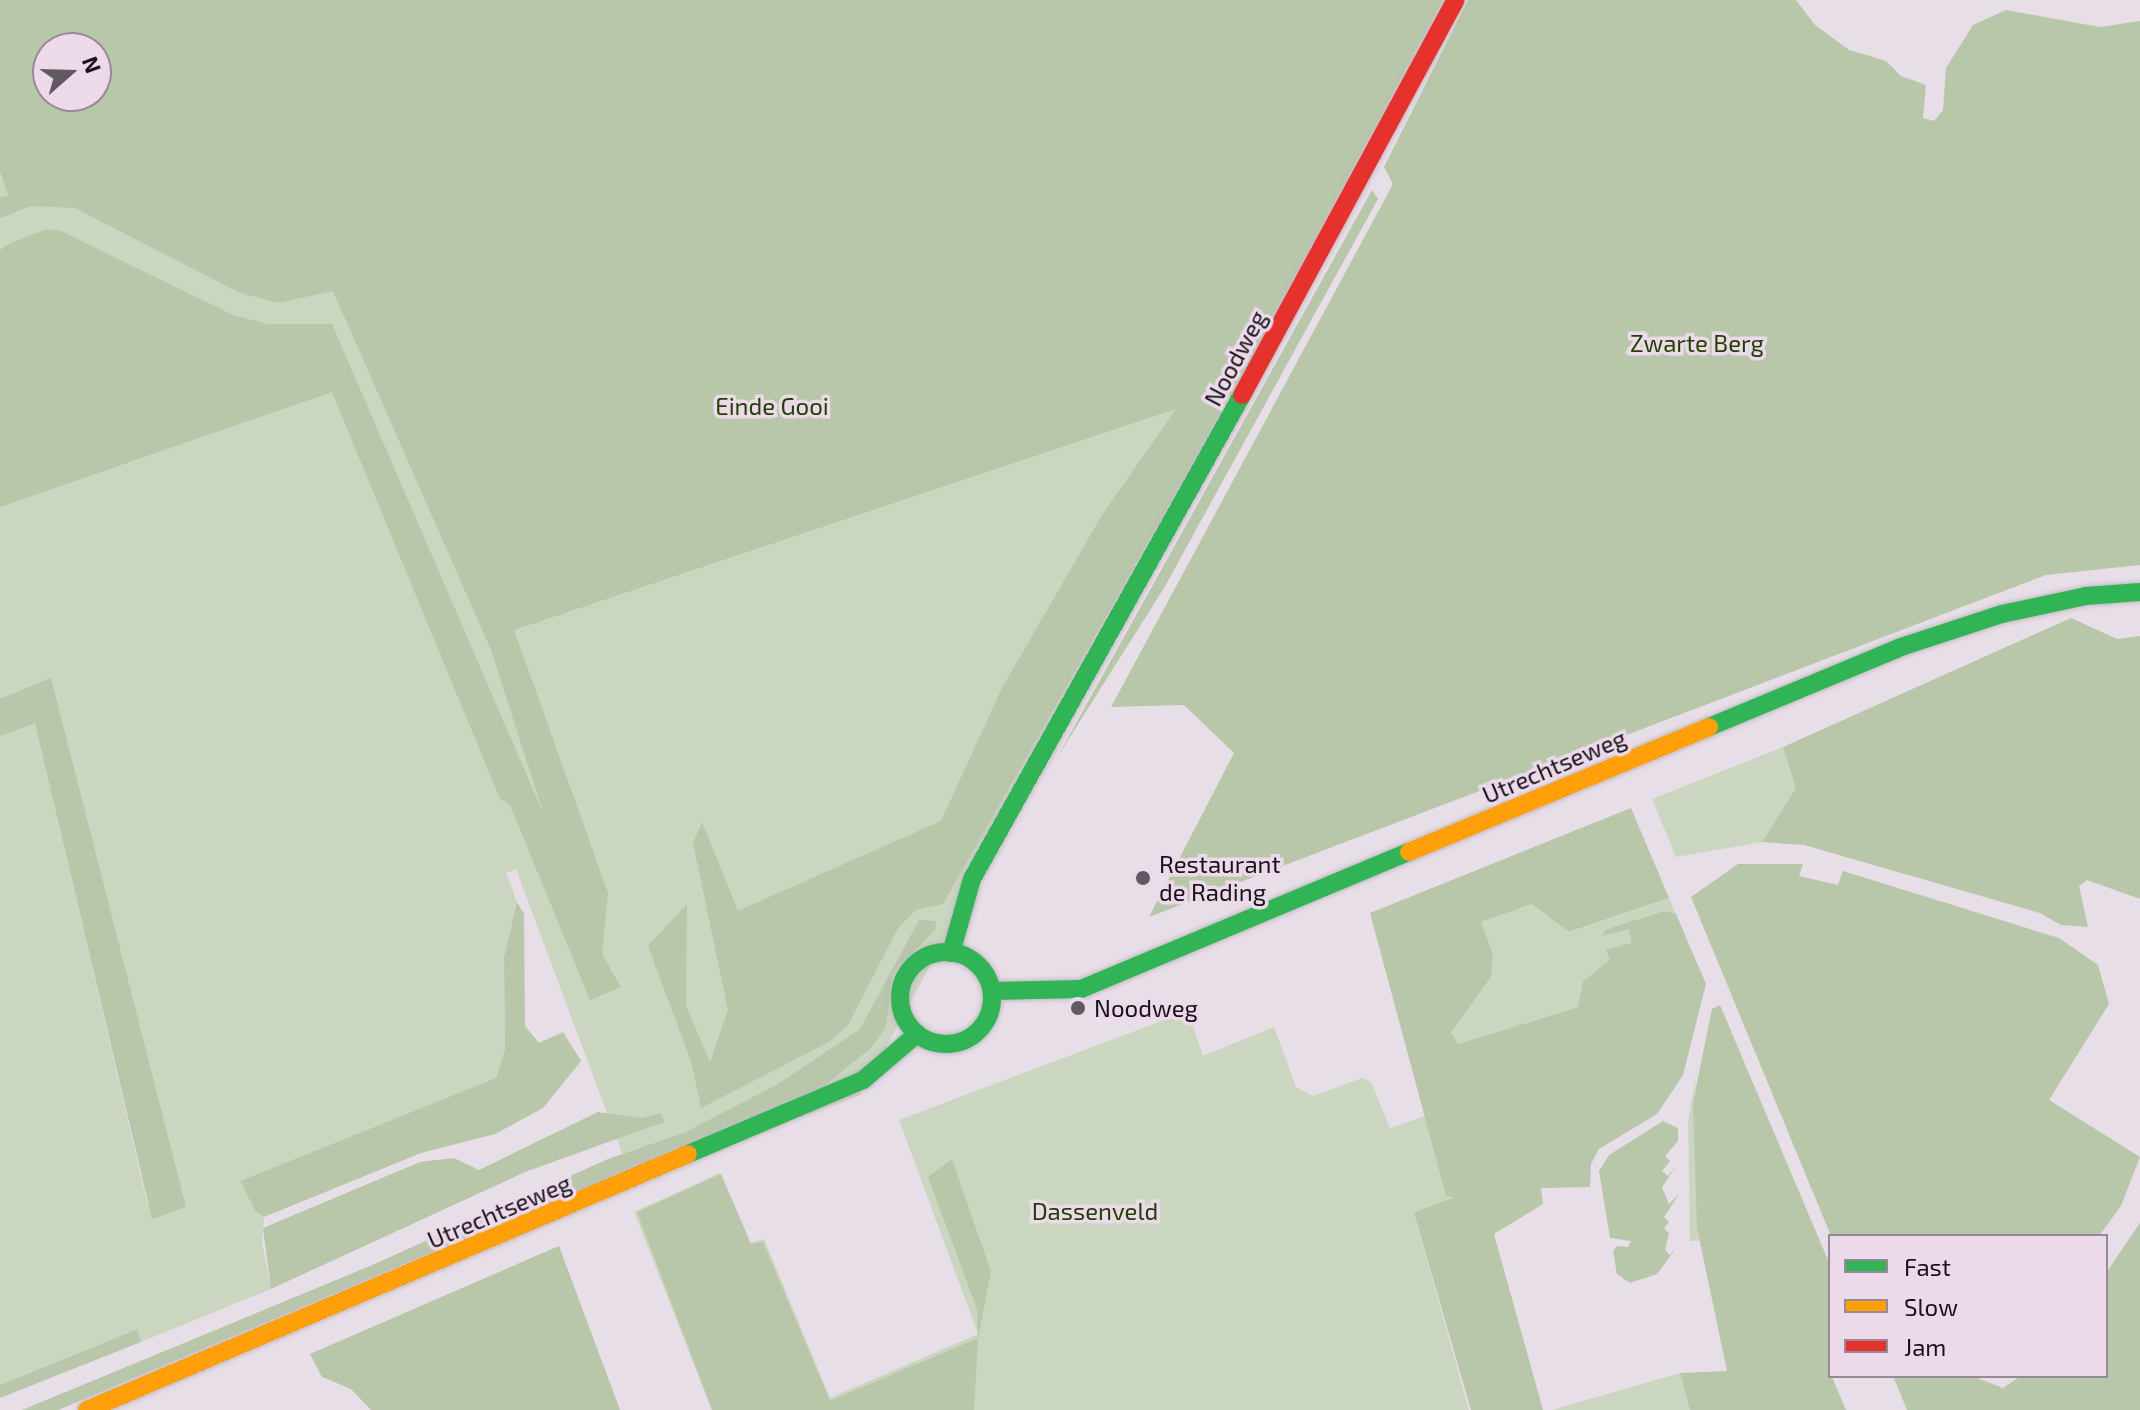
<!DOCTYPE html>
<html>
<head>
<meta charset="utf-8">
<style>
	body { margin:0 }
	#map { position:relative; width:2140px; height:1410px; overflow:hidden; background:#e8dee8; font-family:"Exo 2",sans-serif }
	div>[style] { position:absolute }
	.green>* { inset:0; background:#cad6bf }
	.forest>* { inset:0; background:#b8c6aa }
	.roads { filter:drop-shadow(0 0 2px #c3bbc3) drop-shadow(0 0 2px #c3bbc3) }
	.fast>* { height:18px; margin:-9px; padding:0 9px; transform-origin:9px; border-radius:9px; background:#30b455 }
	.fast>.ring { margin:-9px; padding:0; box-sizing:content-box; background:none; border:18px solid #30b455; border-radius:50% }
	.slow>* { height:18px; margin:-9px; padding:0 9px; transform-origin:9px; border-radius:9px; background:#ff9f0a }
	.jam>* { height:18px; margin:-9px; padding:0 9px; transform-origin:9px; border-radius:9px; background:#e5322d }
	.dots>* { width:22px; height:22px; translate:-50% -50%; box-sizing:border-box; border:4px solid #ecdaeb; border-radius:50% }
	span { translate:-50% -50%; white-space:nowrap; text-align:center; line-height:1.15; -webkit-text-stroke:7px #ecdaeb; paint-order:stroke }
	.park-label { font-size:24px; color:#224100 }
	.street-label { font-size:24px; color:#181218 }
	.poi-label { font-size:24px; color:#181218 }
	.left { translate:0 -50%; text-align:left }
	.legend { position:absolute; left:1828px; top:1234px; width:280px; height:144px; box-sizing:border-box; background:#ecdaeb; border:2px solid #978a97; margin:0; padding:10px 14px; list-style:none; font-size:24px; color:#181218 }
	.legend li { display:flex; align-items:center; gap:16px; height:40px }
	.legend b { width:40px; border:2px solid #978a97 }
	.north { position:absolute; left:32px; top:32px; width:80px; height:80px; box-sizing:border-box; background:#ecdaeb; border:2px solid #978a97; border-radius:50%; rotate:70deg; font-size:22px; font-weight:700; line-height:32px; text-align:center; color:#181218 }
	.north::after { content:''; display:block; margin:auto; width:28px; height:36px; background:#615961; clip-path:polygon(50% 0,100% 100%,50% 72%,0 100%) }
</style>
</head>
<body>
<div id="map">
	<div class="green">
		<div style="clip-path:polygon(evenodd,0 0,1455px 0,860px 1095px,632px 1180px,516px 869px,506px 873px,517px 902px,504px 957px,505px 1050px,496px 1078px,240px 1181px,255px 1211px,264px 1217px,262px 1242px,271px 1289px,141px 1342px,136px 1329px,0 1385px,0 0,48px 48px,96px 48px,96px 96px,48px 96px,48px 48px,0 0,40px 744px,153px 1219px,146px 1198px,40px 744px)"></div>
		<div style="clip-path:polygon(1783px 747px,1797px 788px,1762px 842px,1676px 857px,1652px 799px)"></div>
		<div style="clip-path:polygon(1669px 898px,1676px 914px,1664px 911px,1628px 929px,1633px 944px,1583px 981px,1578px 1007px,1457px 1044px,1451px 1031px,1491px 977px,1481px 922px,1532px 904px,1570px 932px)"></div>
		<div style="clip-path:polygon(1188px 1011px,1203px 1056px,1274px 1027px,1296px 1087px,1313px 1096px,1362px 1078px,1371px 1082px,1390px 1128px,1428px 1115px,1446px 1195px,1455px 1196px,1414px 1214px,1469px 1410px,712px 1410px,634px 1212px,720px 1173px,750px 1243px,764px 1239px,830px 1398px,978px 1334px,899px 1120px)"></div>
		<div style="clip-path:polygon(1698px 1063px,1693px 1102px,1699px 1241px,1690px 1241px,1688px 1122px)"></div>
		<div style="clip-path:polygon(1680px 1373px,1690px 1410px,1552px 1410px)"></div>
	</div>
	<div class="forest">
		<div style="clip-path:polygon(evenodd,0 0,1443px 0,1232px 394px,943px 904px,916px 910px,898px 928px,848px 1025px,829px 1042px,701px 1108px,691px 1061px,648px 946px,687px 904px,686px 1006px,710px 1062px,728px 1010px,693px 843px,702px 822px,738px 911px,941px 821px,1002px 688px,1102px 515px,1176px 409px,514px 630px,608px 893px,602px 954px,621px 987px,590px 1000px,510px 805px,500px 799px,332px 392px,0 507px,0 250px,9px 244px,47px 229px,61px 231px,233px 315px,268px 324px,332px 324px,544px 815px,491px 650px,333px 291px,277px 303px,238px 292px,75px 208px,31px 206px,0 218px,0 197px,8px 196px,0 171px,0 0,48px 48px,96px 48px,96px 96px,48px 96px,48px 48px)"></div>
		<div style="clip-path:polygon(1468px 0,1796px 0,1815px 25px,1849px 50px,1886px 61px,1901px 76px,1926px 85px,1923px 118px,1934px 121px,1943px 110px,1946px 68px,1973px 25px,2006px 10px,2100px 27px,2140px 21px,2140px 565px,2046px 575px,1149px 917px,1234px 753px,1184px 705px,1111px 707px,1393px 184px,1384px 167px)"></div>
		<div style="clip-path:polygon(1372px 190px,1378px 199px,1164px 588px,1058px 756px)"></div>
		<div style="clip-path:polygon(2071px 618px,2117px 639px,2140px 636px,2140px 899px,2087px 880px,2079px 886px,2088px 927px,2061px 925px,2040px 913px,1804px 845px,1762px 842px,1796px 788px,1783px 747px)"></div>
		<div style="clip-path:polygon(51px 678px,186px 1207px,152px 1219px,35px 723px,0 736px,0 699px)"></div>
		<div style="clip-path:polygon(1631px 808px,1669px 898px,1569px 932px,1532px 904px,1481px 922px,1493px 955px,1491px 977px,1451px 1032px,1458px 1044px,1578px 1007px,1583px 981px,1610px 960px,1606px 950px,1632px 943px,1628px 929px,1603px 936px,1605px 930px,1664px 911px,1676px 914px,1706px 984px,1683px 1075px,1657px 1114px,1599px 1149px,1591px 1164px,1590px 1187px,1541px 1188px,1543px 1204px,1494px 1234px,1543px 1410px,1471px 1410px,1414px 1213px,1454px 1197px,1446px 1196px,1370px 913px)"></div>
		<div style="clip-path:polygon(1738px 864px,1803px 864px,1799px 876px,1838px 885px,1843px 871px,2059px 938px,2098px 965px,2109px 1004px,2049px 1100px,2140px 1157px,2121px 1206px,2099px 1236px,1831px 1236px,1691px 897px)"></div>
		<div style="clip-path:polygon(517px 902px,524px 914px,525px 1026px,539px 1043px,563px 1032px,581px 1061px,543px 1108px,495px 1134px,421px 1153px,264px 1217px,255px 1211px,240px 1181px,496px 1078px,505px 1050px,504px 957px)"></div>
		<div style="clip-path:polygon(919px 920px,936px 921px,935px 930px,893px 973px,886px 1027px,871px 1048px,820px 1089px,58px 1410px,22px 1410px,370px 1266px,608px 1159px,684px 1133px,778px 1084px,860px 1029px)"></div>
		<div style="clip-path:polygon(1720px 1005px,1830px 1265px,1829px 1370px,1846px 1410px,1690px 1410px,1680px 1373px,1727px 1371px,1697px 1228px,1693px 1102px,1712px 1009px)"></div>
		<div style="clip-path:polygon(598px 1112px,641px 1118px,661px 1113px,664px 1122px,525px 1172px,271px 1289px,263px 1228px,420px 1162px,454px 1158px,479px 1170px)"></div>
		<div style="clip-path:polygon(1663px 1121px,1678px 1128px,1678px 1141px,1665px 1156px,1670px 1161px,1662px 1171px,1668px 1176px,1677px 1165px,1662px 1187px,1669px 1204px,1679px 1194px,1664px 1217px,1669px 1222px,1664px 1228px,1669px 1233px,1665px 1250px,1670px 1255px,1679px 1244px,1657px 1274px,1630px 1283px,1617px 1274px,1613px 1251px,1617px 1246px,1628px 1247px,1631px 1241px,1610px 1238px,1599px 1171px,1609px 1155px)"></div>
		<div style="clip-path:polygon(952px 1159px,991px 1272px,978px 1339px,974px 1410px,712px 1410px,637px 1212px,721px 1174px,751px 1244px,763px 1242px,830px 1401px,978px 1338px,977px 1309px,928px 1177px)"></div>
		<div style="clip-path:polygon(2140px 1223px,2140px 1410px,1907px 1410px,1893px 1376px,1972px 1376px,2003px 1388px,2021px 1376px,2106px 1376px,2106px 1273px)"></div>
		<div style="clip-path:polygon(559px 1246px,620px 1410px,371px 1410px,351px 1389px,322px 1377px,310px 1354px)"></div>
		<div style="clip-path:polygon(137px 1329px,141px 1342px,0 1398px,0 1385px)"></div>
	</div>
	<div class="roads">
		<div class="fast">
			<div style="left:1709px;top:727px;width:208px;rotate:-22.6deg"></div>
			<div style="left:1901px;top:647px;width:106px;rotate:-18.1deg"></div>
			<div style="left:2002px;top:614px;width:86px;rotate:-12.1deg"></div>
			<div style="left:2086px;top:596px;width:54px;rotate:-4.2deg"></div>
			<div class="ring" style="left:900px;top:952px;width:74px;height:74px"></div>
			<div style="left:951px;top:953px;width:77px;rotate:-74.2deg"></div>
			<div style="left:972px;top:879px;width:554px;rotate:-60.84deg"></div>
			<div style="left:992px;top:991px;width:89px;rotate:-1.3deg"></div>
			<div style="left:1081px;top:989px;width:355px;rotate:-22.7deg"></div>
			<div style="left:688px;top:1154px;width:190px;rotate:-22.9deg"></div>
			<div style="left:863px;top:1080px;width:71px;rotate:-40.4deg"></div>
		</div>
		<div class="slow">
			<div style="left:1409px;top:852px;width:325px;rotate:-22.6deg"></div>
			<div style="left:87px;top:1410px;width:653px;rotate:-23.07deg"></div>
		</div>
		<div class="jam">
			<div style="left:1242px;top:395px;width:449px;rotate:-61.6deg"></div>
		</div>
	</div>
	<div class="dots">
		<div style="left:1143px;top:878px;background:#615961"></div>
		<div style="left:1078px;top:1008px;background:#615961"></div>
	</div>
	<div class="park-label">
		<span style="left:1697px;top:343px">Zwarte Berg</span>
		<span style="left:772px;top:406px">Einde Gooi</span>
		<span style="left:1095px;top:1211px">Dassenveld</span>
	</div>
	<div class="street-label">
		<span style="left:1235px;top:358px;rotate:-62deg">Noodweg</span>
		<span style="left:1554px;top:766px;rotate:-23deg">Utrechtseweg</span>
		<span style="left:499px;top:1211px;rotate:-23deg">Utrechtseweg</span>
	</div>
	<div class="poi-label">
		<span class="left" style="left:1159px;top:878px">Restaurant<br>de Rading</span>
		<span class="left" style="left:1094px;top:1008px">Noodweg</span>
	</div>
	<ul class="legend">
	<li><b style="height:10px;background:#30b455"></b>Fast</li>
	<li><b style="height:10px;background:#ff9f0a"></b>Slow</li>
	<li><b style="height:10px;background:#e5322d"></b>Jam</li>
	</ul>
	<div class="north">N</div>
</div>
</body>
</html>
